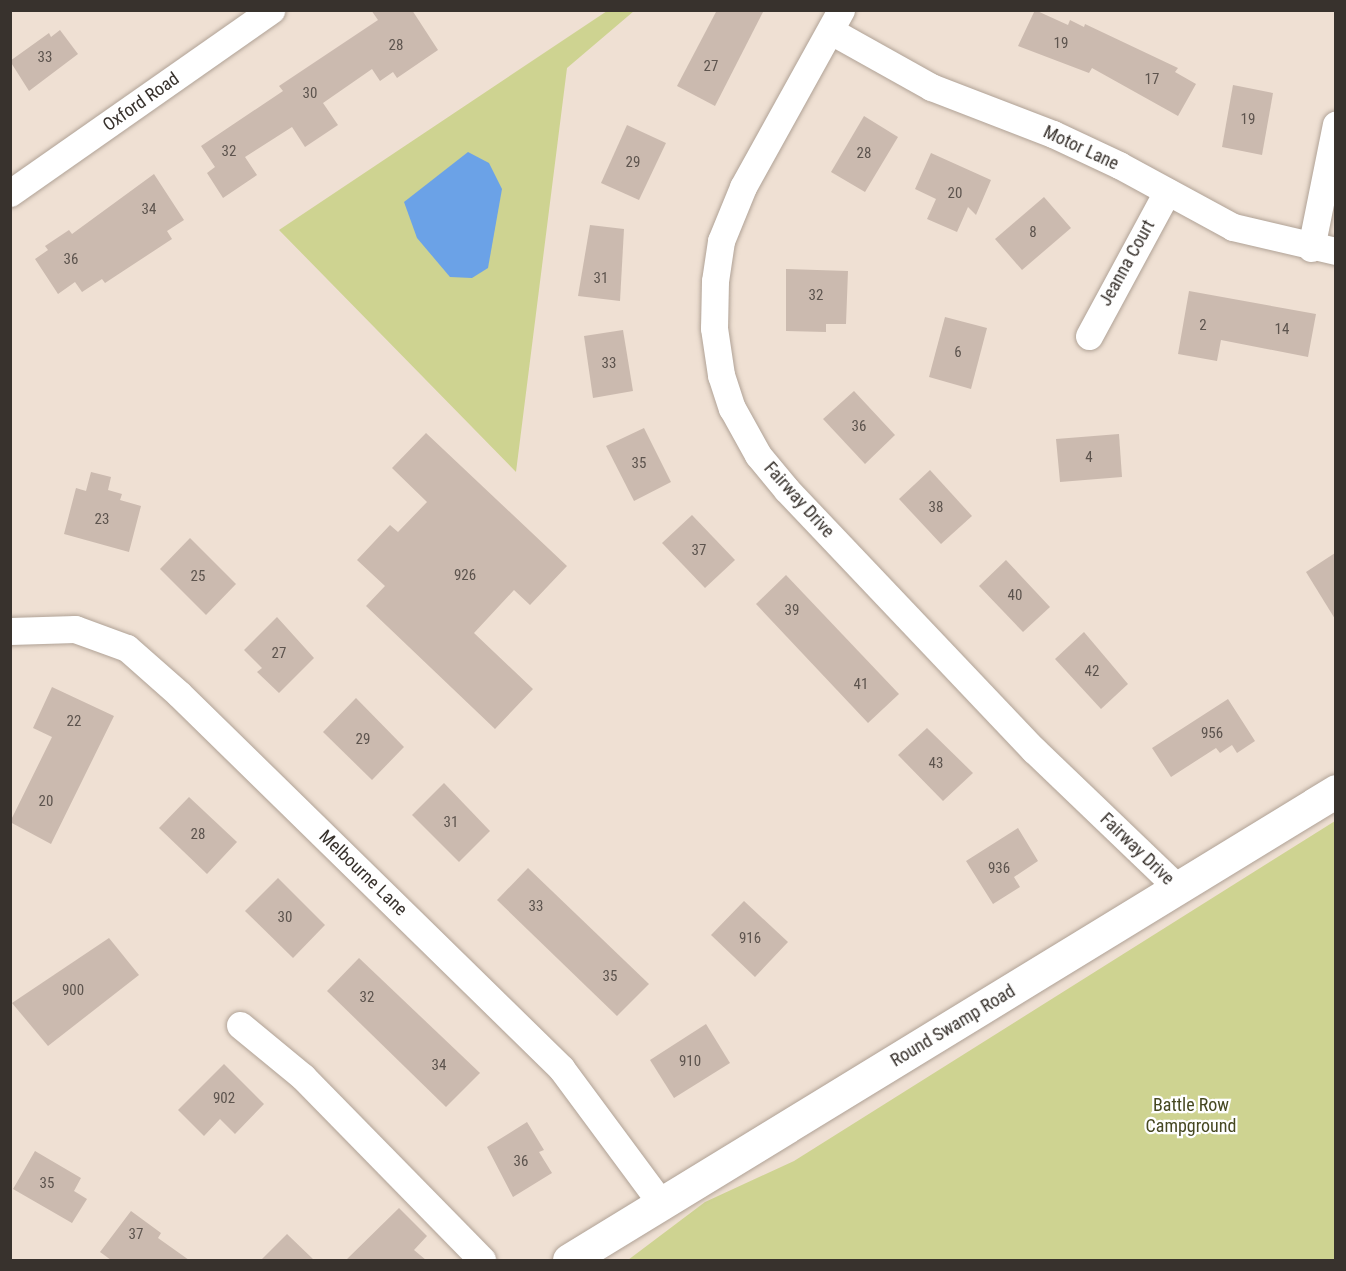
<!DOCTYPE html>
<html>
<head>
<meta charset="utf-8">
<style>
	body { margin:0 }
	#map { position:relative; width:1346px; height:1271px; overflow:hidden; background:#efe0d3; font-family:"Roboto Condensed",sans-serif }
	div>[style] { position:absolute }
	.green>* { inset:0; background:#ced391 }
	.water>* { inset:0; background:#6ba2e7 }
	.building>* { inset:0; background:#cbbaaf }
	.roads { filter:drop-shadow(0 0 2px #b0a296) drop-shadow(0 0 2px #b0a296) }
	.street>* { height:27px; margin:-13.5px; padding:0 13.5px; transform-origin:13.5px; border-radius:13.5px; background:#fff }
	.secondary>* { height:33px; margin:-16.5px; padding:0 16.5px; transform-origin:16.5px; border-radius:16.5px; background:#fff }
	span { translate:-50% -50%; white-space:nowrap; text-align:center; line-height:1.15; -webkit-text-stroke:4.5px #fff; paint-order:stroke }
	.number-label { font-size:15px; color:#5d544e }
	.number-label span { -webkit-text-stroke-width:0 }
	.street-label { font-size:18px; color:#38322d }
	.park-label { font-size:18px; color:#464821 }
	.frame { position:absolute; inset:0; border:12px solid #38322d; pointer-events:none }
</style>
</head>
<body>
<div id="map">
	<div class="green">
		<div style="clip-path:polygon(607px 11px,634px 11px,567px 68px,516px 472px,279px 230px)"></div>
		<div style="clip-path:polygon(1335px 821px,1335px 1260px,628px 1260px,705px 1202px,794px 1161px)"></div>
	</div>
	<div class="water">
		<div style="clip-path:polygon(468px 152px,489px 163px,502px 189px,488px 268px,472px 278px,450px 277px,417px 238px,404px 202px)"></div>
	</div>
	<div class="building">
		<div style="clip-path:polygon(371px 10px,412px 10px,438px 50px,397px 78px,393px 72px,380px 81px,372px 69px,323px 103px,338px 125px,305px 147px,292px 127px,245px 157px,257px 175px,223px 198px,207px 173px,215px 167px,201px 146px,283px 91px,279px 86px,378px 20px)"></div>
		<div style="clip-path:polygon(717px 10px,764px 10px,715px 106px,677px 86px)"></div>
		<div style="clip-path:polygon(1035px 10px,1068px 25px,1070px 20px,1084px 27px,1085px 24px,1178px 68px,1175px 72px,1196px 84px,1178px 116px,1092px 68px,1089px 73px,1018px 46px)"></div>
		<div style="clip-path:polygon(60px 30px,78px 54px,29px 91px,10px 61px,49px 33px,51px 37px)"></div>
		<div style="clip-path:polygon(1233px 85px,1273px 93px,1262px 155px,1222px 147px)"></div>
		<div style="clip-path:polygon(864px 116px,898px 137px,865px 192px,831px 172px)"></div>
		<div style="clip-path:polygon(627px 125px,666px 143px,639px 200px,601px 183px)"></div>
		<div style="clip-path:polygon(931px 153px,991px 180px,976px 215px,968px 207px,957px 232px,927px 219px,936px 199px,915px 189px)"></div>
		<div style="clip-path:polygon(154px 174px,184px 220px,167px 231px,172px 239px,105px 283px,102px 279px,82px 292px,75px 282px,58px 294px,35px 259px,48px 250px,45px 246px,69px 230px,72px 234px)"></div>
		<div style="clip-path:polygon(1044px 197px,1071px 228px,1022px 270px,995px 239px)"></div>
		<div style="clip-path:polygon(590px 225px,624px 229px,620px 301px,578px 296px)"></div>
		<div style="clip-path:polygon(786px 269px,848px 271px,846px 324px,826px 324px,826px 332px,786px 331px)"></div>
		<div style="clip-path:polygon(1189px 291px,1316px 314px,1308px 357px,1221px 340px,1217px 361px,1178px 354px)"></div>
		<div style="clip-path:polygon(945px 317px,987px 328px,971px 389px,929px 377px)"></div>
		<div style="clip-path:polygon(623px 330px,633px 391px,593px 398px,584px 336px)"></div>
		<div style="clip-path:polygon(854px 391px,895px 435px,865px 464px,823px 419px)"></div>
		<div style="clip-path:polygon(644px 428px,671px 482px,634px 501px,606px 446px)"></div>
		<div style="clip-path:polygon(426px 433px,567px 566px,530px 605px,514px 590px,474px 633px,533px 689px,495px 729px,366px 606px,385px 586px,357px 560px,390px 525px,398px 532px,427px 502px,392px 468px)"></div>
		<div style="clip-path:polygon(1119px 434px,1122px 477px,1060px 482px,1056px 439px)"></div>
		<div style="clip-path:polygon(930px 470px,972px 516px,941px 544px,899px 499px)"></div>
		<div style="clip-path:polygon(91px 472px,111px 477px,108px 490px,122px 494px,120px 500px,141px 506px,129px 552px,64px 534px,76px 488px,86px 491px)"></div>
		<div style="clip-path:polygon(692px 515px,735px 560px,705px 588px,662px 543px)"></div>
		<div style="clip-path:polygon(190px 538px,236px 584px,206px 615px,160px 569px)"></div>
		<div style="clip-path:polygon(1335px 553px,1335px 619px,1306px 572px)"></div>
		<div style="clip-path:polygon(1006px 560px,1050px 607px,1023px 632px,979px 586px)"></div>
		<div style="clip-path:polygon(786px 575px,899px 694px,868px 723px,756px 604px)"></div>
		<div style="clip-path:polygon(277px 617px,314px 658px,279px 693px,257px 672px,262px 668px,244px 650px)"></div>
		<div style="clip-path:polygon(1084px 632px,1128px 684px,1101px 709px,1055px 659px)"></div>
		<div style="clip-path:polygon(52px 687px,114px 716px,51px 844px,10px 822px,52px 737px,33px 728px)"></div>
		<div style="clip-path:polygon(356px 698px,404px 747px,372px 780px,323px 732px)"></div>
		<div style="clip-path:polygon(1228px 699px,1255px 741px,1237px 753px,1232px 745px,1220px 753px,1216px 748px,1171px 777px,1152px 748px)"></div>
		<div style="clip-path:polygon(927px 728px,973px 773px,943px 801px,898px 755px)"></div>
		<div style="clip-path:polygon(444px 783px,490px 831px,459px 862px,412px 815px)"></div>
		<div style="clip-path:polygon(189px 797px,237px 842px,207px 874px,159px 828px)"></div>
		<div style="clip-path:polygon(1018px 828px,1038px 861px,1014px 877px,1020px 887px,993px 904px,966px 861px)"></div>
		<div style="clip-path:polygon(528px 868px,649px 984px,617px 1016px,497px 900px)"></div>
		<div style="clip-path:polygon(278px 878px,325px 925px,293px 958px,245px 911px)"></div>
		<div style="clip-path:polygon(744px 901px,788px 942px,755px 977px,711px 935px)"></div>
		<div style="clip-path:polygon(109px 938px,139px 975px,48px 1046px,12px 1003px)"></div>
		<div style="clip-path:polygon(359px 958px,480px 1073px,446px 1107px,327px 991px)"></div>
		<div style="clip-path:polygon(706px 1024px,730px 1063px,674px 1098px,650px 1060px)"></div>
		<div style="clip-path:polygon(224px 1064px,264px 1104px,235px 1134px,220px 1119px,204px 1136px,178px 1110px)"></div>
		<div style="clip-path:polygon(527px 1122px,544px 1150px,539px 1152px,552px 1173px,513px 1197px,487px 1147px)"></div>
		<div style="clip-path:polygon(35px 1151px,81px 1178px,74px 1191px,87px 1199px,72px 1223px,13px 1189px)"></div>
		<div style="clip-path:polygon(399px 1208px,427px 1236px,414px 1250px,426px 1260px,346px 1260px)"></div>
		<div style="clip-path:polygon(131px 1211px,161px 1233px,158px 1238px,189px 1260px,111px 1260px,100px 1252px)"></div>
		<div style="clip-path:polygon(287px 1234px,314px 1260px,261px 1260px)"></div>
	</div>
	<div class="roads">
		<div class="street">
			<div style="left:841px;top:10px;width:202px;rotate:119deg"></div>
			<div style="left:743px;top:187px;width:58px;rotate:112.2deg"></div>
			<div style="left:721px;top:241px;width:40px;rotate:98.5deg"></div>
			<div style="left:715px;top:281px;width:47px;rotate:91.2deg"></div>
			<div style="left:714px;top:328px;width:48px;rotate:81.5deg"></div>
			<div style="left:721px;top:375px;width:35px;rotate:72deg"></div>
			<div style="left:732px;top:408px;width:54px;rotate:61deg"></div>
			<div style="left:758px;top:455px;width:45px;rotate:50.4deg"></div>
			<div style="left:787px;top:490px;width:359px;rotate:46.5deg"></div>
			<div style="left:1034px;top:750px;width:201px;rotate:43.8deg"></div>
			<div style="left:831px;top:31px;width:115px;rotate:29.2deg"></div>
			<div style="left:931px;top:87px;width:131px;rotate:21.1deg"></div>
			<div style="left:1053px;top:134px;width:73px;rotate:25.2deg"></div>
			<div style="left:1119px;top:165px;width:130px;rotate:28.5deg"></div>
			<div style="left:1233px;top:227px;width:106px;rotate:13.1deg"></div>
			<div style="left:10px;top:193px;width:319px;rotate:-35deg"></div>
			<div style="left:1311px;top:248px;width:126px;rotate:-78.6deg"></div>
			<div style="left:1089px;top:336px;width:164px;rotate:-61.6deg"></div>
			<div style="left:10px;top:631px;width:65px;rotate:-1.8deg"></div>
			<div style="left:75px;top:629px;width:55px;rotate:20.1deg"></div>
			<div style="left:127px;top:648px;width:69px;rotate:41.5deg"></div>
			<div style="left:179px;top:694px;width:535px;rotate:44.39deg"></div>
			<div style="left:561px;top:1068px;width:168px;rotate:53.5deg"></div>
			<div style="left:240px;top:1025px;width:82px;rotate:39.5deg"></div>
			<div style="left:303px;top:1077px;width:256px;rotate:45.6deg"></div>
		</div>
		<div class="secondary">
			<div style="left:569px;top:1260px;width:899px;rotate:-31.44deg"></div>
		</div>
	</div>
	<div class="number-label">
		<span style="left:1061px;top:44px">19</span>
		<span style="left:396px;top:46px">28</span>
		<span style="left:45px;top:58px">33</span>
		<span style="left:711px;top:67px">27</span>
		<span style="left:1152px;top:80px">17</span>
		<span style="left:310px;top:94px">30</span>
		<span style="left:1248px;top:120px">19</span>
		<span style="left:229px;top:152px">32</span>
		<span style="left:864px;top:154px">28</span>
		<span style="left:633px;top:163px">29</span>
		<span style="left:955px;top:194px">20</span>
		<span style="left:149px;top:210px">34</span>
		<span style="left:1033px;top:233px">8</span>
		<span style="left:71px;top:260px">36</span>
		<span style="left:601px;top:279px">31</span>
		<span style="left:816px;top:296px">32</span>
		<span style="left:1203px;top:326px">2</span>
		<span style="left:1282px;top:330px">14</span>
		<span style="left:958px;top:353px">6</span>
		<span style="left:609px;top:364px">33</span>
		<span style="left:859px;top:427px">36</span>
		<span style="left:1089px;top:458px">4</span>
		<span style="left:639px;top:464px">35</span>
		<span style="left:936px;top:508px">38</span>
		<span style="left:102px;top:520px">23</span>
		<span style="left:699px;top:551px">37</span>
		<span style="left:465px;top:576px">926</span>
		<span style="left:198px;top:577px">25</span>
		<span style="left:1015px;top:596px">40</span>
		<span style="left:792px;top:611px">39</span>
		<span style="left:279px;top:654px">27</span>
		<span style="left:1092px;top:672px">42</span>
		<span style="left:861px;top:685px">41</span>
		<span style="left:74px;top:722px">22</span>
		<span style="left:1212px;top:734px">956</span>
		<span style="left:363px;top:740px">29</span>
		<span style="left:936px;top:764px">43</span>
		<span style="left:46px;top:802px">20</span>
		<span style="left:451px;top:823px">31</span>
		<span style="left:198px;top:835px">28</span>
		<span style="left:999px;top:869px">936</span>
		<span style="left:536px;top:907px">33</span>
		<span style="left:285px;top:918px">30</span>
		<span style="left:750px;top:939px">916</span>
		<span style="left:610px;top:977px">35</span>
		<span style="left:73px;top:991px">900</span>
		<span style="left:367px;top:998px">32</span>
		<span style="left:690px;top:1062px">910</span>
		<span style="left:439px;top:1066px">34</span>
		<span style="left:224px;top:1099px">902</span>
		<span style="left:521px;top:1162px">36</span>
		<span style="left:47px;top:1184px">35</span>
		<span style="left:136px;top:1235px">37</span>
	</div>
	<div class="street-label">
		<span style="left:141px;top:102px;rotate:-35deg">Oxford Road</span>
		<span style="left:1081px;top:148px;rotate:25deg">Motor Lane</span>
		<span style="left:1127px;top:263px;rotate:-61deg">Jeanna Court</span>
		<span style="left:799px;top:500px;rotate:48deg">Fairway Drive</span>
		<span style="left:1137px;top:849px;rotate:44deg">Fairway Drive</span>
		<span style="left:363px;top:873px;rotate:44deg">Melbourne Lane</span>
		<span style="left:953px;top:1026px;rotate:-31deg">Round Swamp Road</span>
	</div>
	<div class="park-label">
		<span style="left:1191px;top:1116px">Battle Row<br>Campground</span>
	</div>
	<div class="frame"></div>
</div>
</body>
</html>
